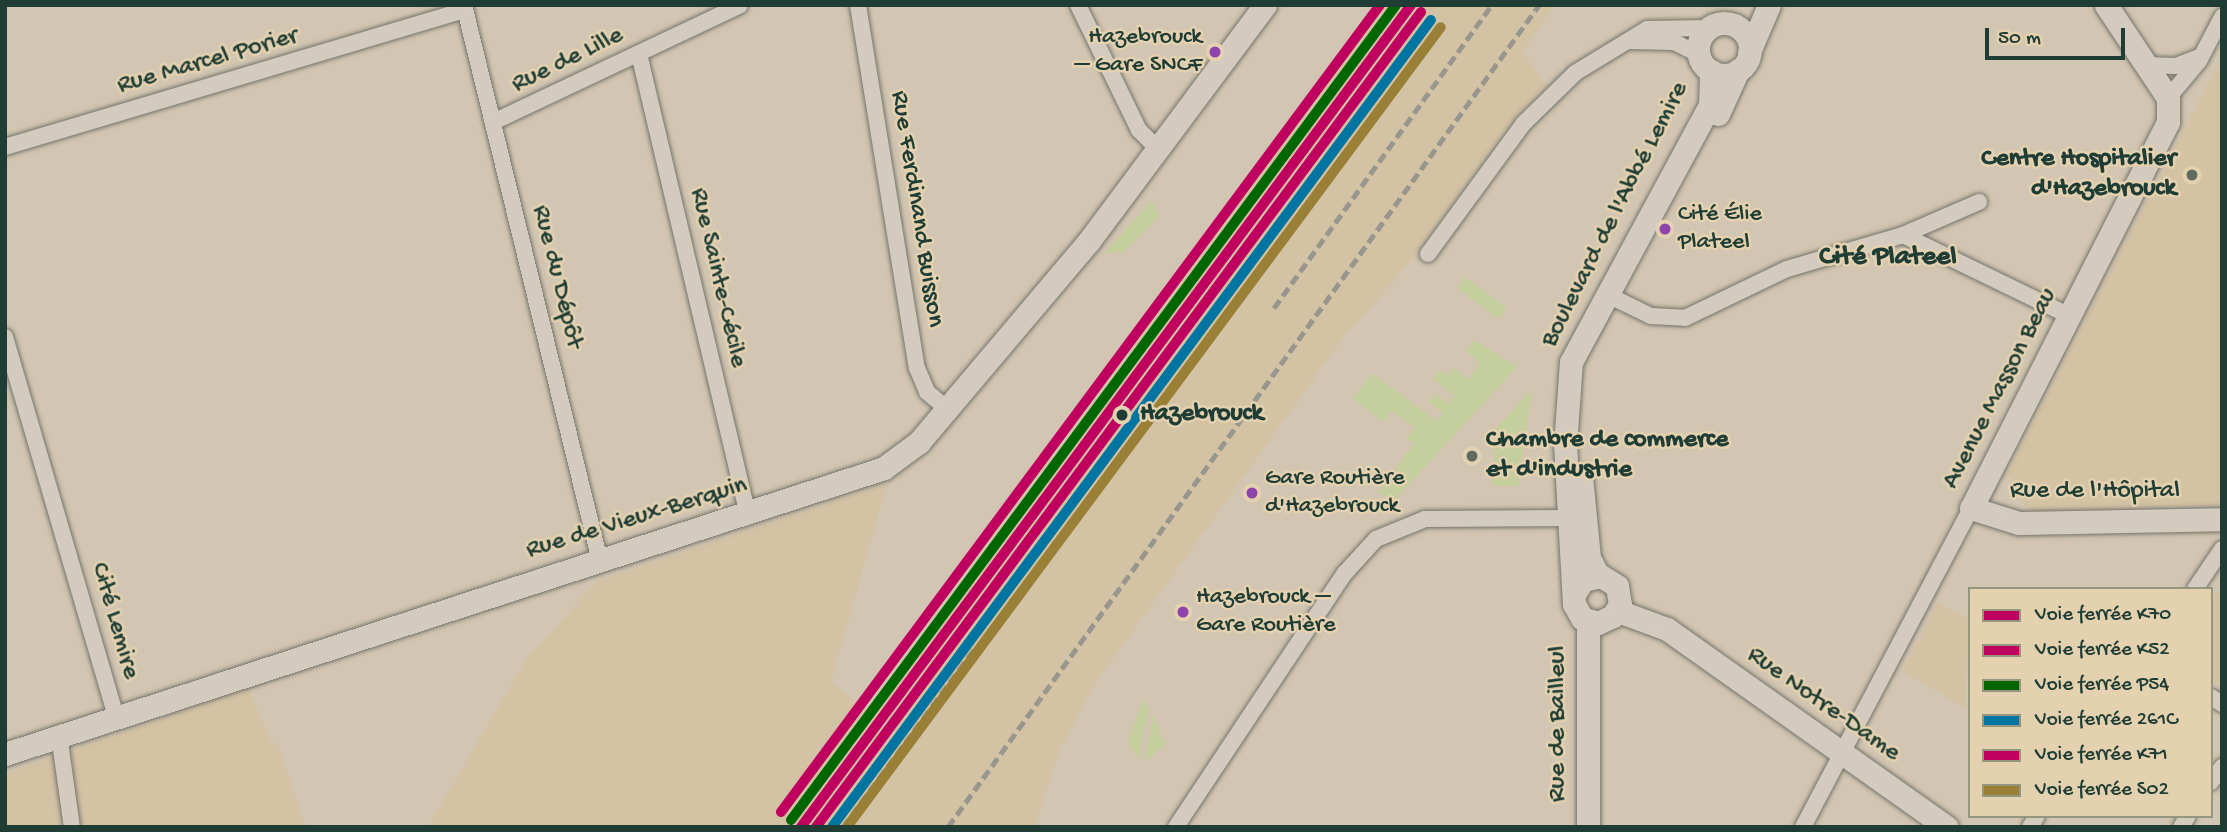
<!DOCTYPE html>
<html>
<head>
<meta charset="utf-8">
<style>
	body { margin:0 }
	#map { position:relative; width:2227px; height:832px; overflow:hidden; background:#d2c6b2; font-family:"Gochi Hand",sans-serif }
	div>[style] { position:absolute }
	.built>* { inset:0; background:#d3c2a4 }
	.green>* { inset:0; background:#c5ce9d }
	.roads { filter:drop-shadow(0 0 2px #75756a) drop-shadow(0 0 2px #75756a) }
	.street>* { height:16px; margin:-8px; padding:0 8px; transform-origin:8px; border-radius:8px; background:#d3cbbe }
	.secondary>* { height:23px; margin:-11.5px; padding:0 11.5px; transform-origin:11.5px; border-radius:11.5px; background:#d3cbbe }
	.secondary>.ring { margin:-11.5px; padding:0; box-sizing:content-box; background:none; border:23px solid #d3cbbe; border-radius:50% }
	.rail>* { height:5px; margin-top:-2.5px; transform-origin:0; background:repeating-linear-gradient(90deg,#98968d 0 10px,transparent 0 15px) }
	.rail-1>* { height:10px; margin:-5px; padding:0 5px; transform-origin:5px; border-radius:5px; background:#bf005f }
	.rail-2>* { height:10px; margin:-5px; padding:0 5px; transform-origin:5px; border-radius:5px; background:#bf005f }
	.rail-3>* { height:10px; margin:-5px; padding:0 5px; transform-origin:5px; border-radius:5px; background:#060 }
	.rail-4>* { height:10px; margin:-5px; padding:0 5px; transform-origin:5px; border-radius:5px; background:#0075a1 }
	.rail-5>* { height:10px; margin:-5px; padding:0 5px; transform-origin:5px; border-radius:5px; background:#bf005f }
	.rail-6>* { height:10px; margin:-5px; padding:0 5px; transform-origin:5px; border-radius:5px; background:#9a8037 }
	.dots>* { width:19px; height:19px; translate:-50% -50%; box-sizing:border-box; border:4px solid #e4d1af; border-radius:50% }
	span { translate:-50% -50%; white-space:nowrap; text-align:center; line-height:1.15; -webkit-text-stroke:5px #e4d1af; paint-order:stroke }
	.bus-label { font-size:24px; color:#1f3d34 }
	.right { translate:-100% -50%; text-align:right }
	.left { translate:0 -50%; text-align:left }
	.street-label { font-size:26px; color:#1f3d34 }
	.poi-label { font-size:26px; color:#1f3d34; font-weight:700 }
	.stop-label { font-size:26px; color:#1f3d34; font-weight:700 }
	.neighbourhood-label { font-size:28px; color:#1f3d34; font-weight:700 }
	.frame { position:absolute; inset:0; border:7px solid #1f3d34; pointer-events:none }
	.legend { position:absolute; left:1968px; top:587px; width:245px; height:231px; box-sizing:border-box; background:#e4d1af; border:2px solid #95967e; margin:0; padding:9px 12px; list-style:none; font-size:21px; color:#1f3d34 }
	.legend li { display:flex; align-items:center; gap:14px; height:35px }
	.legend b { width:35px; border:2px solid #95967e }
	.scale { position:absolute; left:1985px; top:28px; width:140px; height:32px; box-sizing:border-box; border:4px solid #1f3d34; border-top:0; padding-left:9px; font-size:21px; line-height:24px; white-space:nowrap; color:#1f3d34; -webkit-text-stroke:5px #e4d1af; paint-order:stroke }
</style>
</head>
<body>
<div id="map">
	<div class="built">
		<div style="clip-path:polygon(1383px 5px,1554px 5px,1523px 53px,1548px 86px,1518px 113px,1403px 271px,1343px 338px,1093px 687px,1060px 750px,1035px 827px,428px 827px,526px 660px,597px 581px,887px 484px,831px 682px,867px 710px,1041px 473px,1032px 465px,1040px 455px,1050px 462px)"></div>
		<div style="clip-path:polygon(2222px 56px,2222px 505px,2027px 511px,2007px 473px)"></div>
		<div style="clip-path:polygon(2222px 584px,2222px 687px,2211px 680px,2211px 600px)"></div>
		<div style="clip-path:polygon(1938px 603px,1970px 619px,1965px 708px,1903px 671px)"></div>
		<div style="clip-path:polygon(248px 688px,272px 743px,278px 743px,306px 827px,5px 827px,5px 774px)"></div>
	</div>
	<div class="green">
		<div style="clip-path:polygon(1152px 200px,1159px 217px,1124px 252px,1105px 253px)"></div>
		<div style="clip-path:polygon(1465px 277px,1507px 308px,1499px 319px,1457px 288px)"></div>
		<div style="clip-path:polygon(1474px 340px,1517px 367px,1393px 502px,1378px 492px,1414px 444px,1407px 438px,1415px 427px,1392px 411px,1384px 422px,1353px 399px,1372px 373px,1437px 421px,1443px 413px,1429px 402px,1435px 394px,1449px 404px,1455px 396px,1433px 379px,1440px 370px,1448px 376px,1454px 368px,1469px 379px,1480px 363px,1466px 351px)"></div>
		<div style="clip-path:polygon(1532px 389px,1518px 486px,1492px 486px,1496px 429px)"></div>
		<div style="clip-path:polygon(1143px 699px,1149px 709px,1138px 759px,1128px 742px)"></div>
		<div style="clip-path:polygon(1154px 716px,1165px 745px,1145px 761px,1152px 718px)"></div>
	</div>
	<div class="roads">
		<div class="street">
			<div style="left:464px;top:5px;width:572px;rotate:76.26deg"></div>
			<div style="left:858px;top:5px;width:368px;rotate:80.8deg"></div>
			<div style="left:917px;top:368px;width:26px;rotate:67deg"></div>
			<div style="left:927px;top:392px;width:26px;rotate:40deg"></div>
			<div style="left:1078px;top:5px;width:139px;rotate:64deg"></div>
			<div style="left:1139px;top:130px;width:28px;rotate:45deg"></div>
			<div style="left:1630px;top:41px;width:44px;rotate:1.3deg"></div>
			<div style="left:1674px;top:42px;width:28px;rotate:26deg"></div>
			<div style="left:639px;top:54px;width:473px;rotate:76.7deg"></div>
			<div style="left:2145px;top:65px;width:31px;rotate:2deg"></div>
			<div style="left:2176px;top:66px;width:25px;rotate:-21deg"></div>
			<div style="left:2168px;top:98px;width:48px;rotate:-50deg"></div>
			<div style="left:2199px;top:61px;width:50px;rotate:-62.4deg"></div>
			<div style="left:493px;top:122px;width:273px;rotate:-25.3deg"></div>
			<div style="left:5px;top:147px;width:480px;rotate:-16.6deg"></div>
			<div style="left:1903px;top:235px;width:83px;rotate:-23.5deg"></div>
			<div style="left:1428px;top:254px;width:161px;rotate:-53.8deg"></div>
			<div style="left:1523px;top:124px;width:73px;rotate:-44.4deg"></div>
			<div style="left:1575px;top:73px;width:84px;rotate:-31.4deg"></div>
			<div style="left:1647px;top:29px;width:62px;rotate:-0.9deg"></div>
			<div style="left:1616px;top:299px;width:39px;rotate:26deg"></div>
			<div style="left:1651px;top:316px;width:34px;rotate:3deg"></div>
			<div style="left:1685px;top:318px;width:113px;rotate:-25.7deg"></div>
			<div style="left:1787px;top:269px;width:121px;rotate:-16.3deg"></div>
			<div style="left:1903px;top:235px;width:186px;rotate:25.9deg"></div>
			<div style="left:5px;top:337px;width:395px;rotate:73.7deg"></div>
			<div style="left:2195px;top:589px;width:48px;rotate:-56deg"></div>
			<div style="left:2211px;top:697px;width:13px;rotate:32deg"></div>
			<div style="left:59px;top:735px;width:93px;rotate:82deg"></div>
			<div style="left:2211px;top:782px;width:19px;rotate:-54deg"></div>
			<div style="left:1176px;top:827px;width:305px;rotate:-56.4deg"></div>
			<div style="left:1345px;top:573px;width:46px;rotate:-47.6deg"></div>
			<div style="left:1376px;top:539px;width:53px;rotate:-22.2deg"></div>
			<div style="left:1425px;top:519px;width:145px;rotate:-0.4deg"></div>
			<div style="left:1803px;top:827px;width:361px;rotate:-62.2deg"></div>
			<div style="left:2030px;top:827px;width:13px;rotate:-58deg"></div>
			<div style="left:2181px;top:827px;width:13px;rotate:-58deg"></div>
		</div>
		<div class="secondary">
			<div style="left:2106px;top:5px;width:112px;rotate:56.3deg"></div>
			<div style="left:2168px;top:98px;width:24px;rotate:90deg"></div>
			<div style="left:2168px;top:122px;width:433px;rotate:117deg"></div>
			<div style="left:1971px;top:508px;width:50px;rotate:17.4deg"></div>
			<div style="left:2019px;top:523px;width:203px;rotate:-1.1deg"></div>
			<div class="ring" style="left:1698px;top:23px;width:29px;height:29px"></div>
			<div style="left:1749px;top:52px;width:51px;rotate:-66.9deg"></div>
			<div style="left:1718px;top:114px;width:48px;rotate:-65.6deg"></div>
			<div style="left:1581px;top:476px;width:82px;rotate:84.4deg"></div>
			<div style="left:1589px;top:558px;width:19px;rotate:62deg"></div>
			<div style="left:1574px;top:594px;width:17px;rotate:-57deg"></div>
			<div style="left:1583px;top:580px;width:18px;rotate:-13deg"></div>
			<div style="left:1601px;top:576px;width:19px;rotate:32deg"></div>
			<div style="left:1617px;top:586px;width:18px;rotate:81deg"></div>
			<div style="left:1620px;top:604px;width:14px;rotate:120deg"></div>
			<div style="left:1613px;top:616px;width:17px;rotate:155deg"></div>
			<div style="left:1598px;top:623px;width:17px;rotate:-163deg"></div>
			<div style="left:1582px;top:618px;width:16px;rotate:-120deg"></div>
			<div style="left:1574px;top:604px;width:159px;rotate:-93.2deg"></div>
			<div style="left:1565px;top:445px;width:83px;rotate:-85.9deg"></div>
			<div style="left:1571px;top:362px;width:292px;rotate:-61.6deg"></div>
			<div style="left:1710px;top:105px;width:34px;rotate:-88deg"></div>
			<div style="left:1618px;top:611px;width:52px;rotate:20.2deg"></div>
			<div style="left:1667px;top:629px;width:343px;rotate:35.3deg"></div>
			<div style="left:5px;top:754px;width:924px;rotate:-18.02deg"></div>
			<div style="left:884px;top:468px;width:44px;rotate:-36.6deg"></div>
			<div style="left:919px;top:442px;width:263px;rotate:-49.8deg"></div>
			<div style="left:1089px;top:241px;width:294px;rotate:-53.3deg"></div>
			<div style="left:1588px;top:827px;width:206px;rotate:-90deg"></div>
		</div>
	</div>
	<div class="rail">
		<div style="left:1274px;top:308px;width:373px;rotate:-54.3deg"></div>
		<div style="left:843px;top:827px;width:222px;rotate:-53.6deg"></div>
		<div style="left:948px;top:827px;width:1012px;rotate:-54.28deg"></div>
	</div>
	<div class="rail-1">
		<div style="left:801px;top:827px;width:1024px;rotate:-53.42deg"></div>
	</div>
	<div class="rail-2">
		<div style="left:816px;top:827px;width:1015px;rotate:-53.41deg"></div>
	</div>
	<div class="rail-3">
		<div style="left:791px;top:820px;width:1015px;rotate:-53.41deg"></div>
	</div>
	<div class="rail-4">
		<div style="left:832px;top:827px;width:1005px;rotate:-53.42deg"></div>
	</div>
	<div class="rail-5">
		<div style="left:781px;top:812px;width:1005px;rotate:-53.42deg"></div>
	</div>
	<div class="rail-6">
		<div style="left:847px;top:827px;width:996px;rotate:-53.41deg"></div>
	</div>
	<div class="dots">
		<div style="left:1215px;top:52px;background:#8e44ad"></div>
		<div style="left:2192px;top:175px;background:#5e6d60"></div>
		<div style="left:1665px;top:229px;background:#8e44ad"></div>
		<div style="left:1122px;top:415px;background:#1f3d34"></div>
		<div style="left:1472px;top:456px;background:#5e6d60"></div>
		<div style="left:1252px;top:493px;background:#8e44ad"></div>
		<div style="left:1183px;top:612px;background:#8e44ad"></div>
	</div>
	<div class="bus-label">
		<span class="right" style="left:1202px;top:52px">Hazebrouck<br>– Gare SNCF</span>
		<span class="left" style="left:1678px;top:229px">Cité Élie<br>Plateel</span>
		<span class="left" style="left:1265px;top:493px">Gare Routière<br>d'Hazebrouck</span>
		<span class="left" style="left:1196px;top:612px">Hazebrouck –<br>Gare Routière</span>
	</div>
	<div class="street-label">
		<span style="left:568px;top:61px;rotate:-26deg">Rue de Lille</span>
		<span style="left:208px;top:62px;rotate:-16deg">Rue Marcel Porier</span>
		<span style="left:916px;top:209px;rotate:81deg">Rue Ferdinand Buisson</span>
		<span style="left:1616px;top:215px;rotate:-63deg">Boulevard de l'Abbé Lemire</span>
		<span style="left:556px;top:277px;rotate:76deg">Rue du Dépôt</span>
		<span style="left:717px;top:278px;rotate:77deg">Rue Sainte-Cécile</span>
		<span style="left:2001px;top:389px;rotate:-63deg">Avenue Masson Beau</span>
		<span style="left:2095px;top:492px">Rue de l'Hôpital</span>
		<span style="left:637px;top:519px;rotate:-17deg">Rue de Vieux-Berquin</span>
		<span style="left:114px;top:621px;rotate:74deg">Cité Lemire</span>
		<span style="left:1823px;top:705px;rotate:35deg">Rue Notre-Dame</span>
		<span style="left:1559px;top:724px;rotate:-90deg">Rue de Bailleul</span>
	</div>
	<div class="poi-label">
		<span class="right" style="left:2176px;top:175px">Centre Hospitalier<br>d'Hazebrouck</span>
		<span class="left" style="left:1486px;top:456px">Chambre de commerce<br>et d'industrie</span>
	</div>
	<div class="stop-label">
		<span class="left" style="left:1140px;top:415px">Hazebrouck</span>
	</div>
	<div class="neighbourhood-label">
		<span style="left:1888px;top:258px">Cité Plateel</span>
	</div>
	<div class="frame"></div>
	<ul class="legend">
	<li><b style="height:9px;background:#bf005f"></b>Voie ferrée K70</li>
	<li><b style="height:9px;background:#bf005f"></b>Voie ferrée K52</li>
	<li><b style="height:9px;background:#060"></b>Voie ferrée P54</li>
	<li><b style="height:9px;background:#0075a1"></b>Voie ferrée 261C</li>
	<li><b style="height:9px;background:#bf005f"></b>Voie ferrée K71</li>
	<li><b style="height:9px;background:#9a8037"></b>Voie ferrée S02</li>
	</ul>
	<div class="scale">50 m</div>
</div>
</body>
</html>
